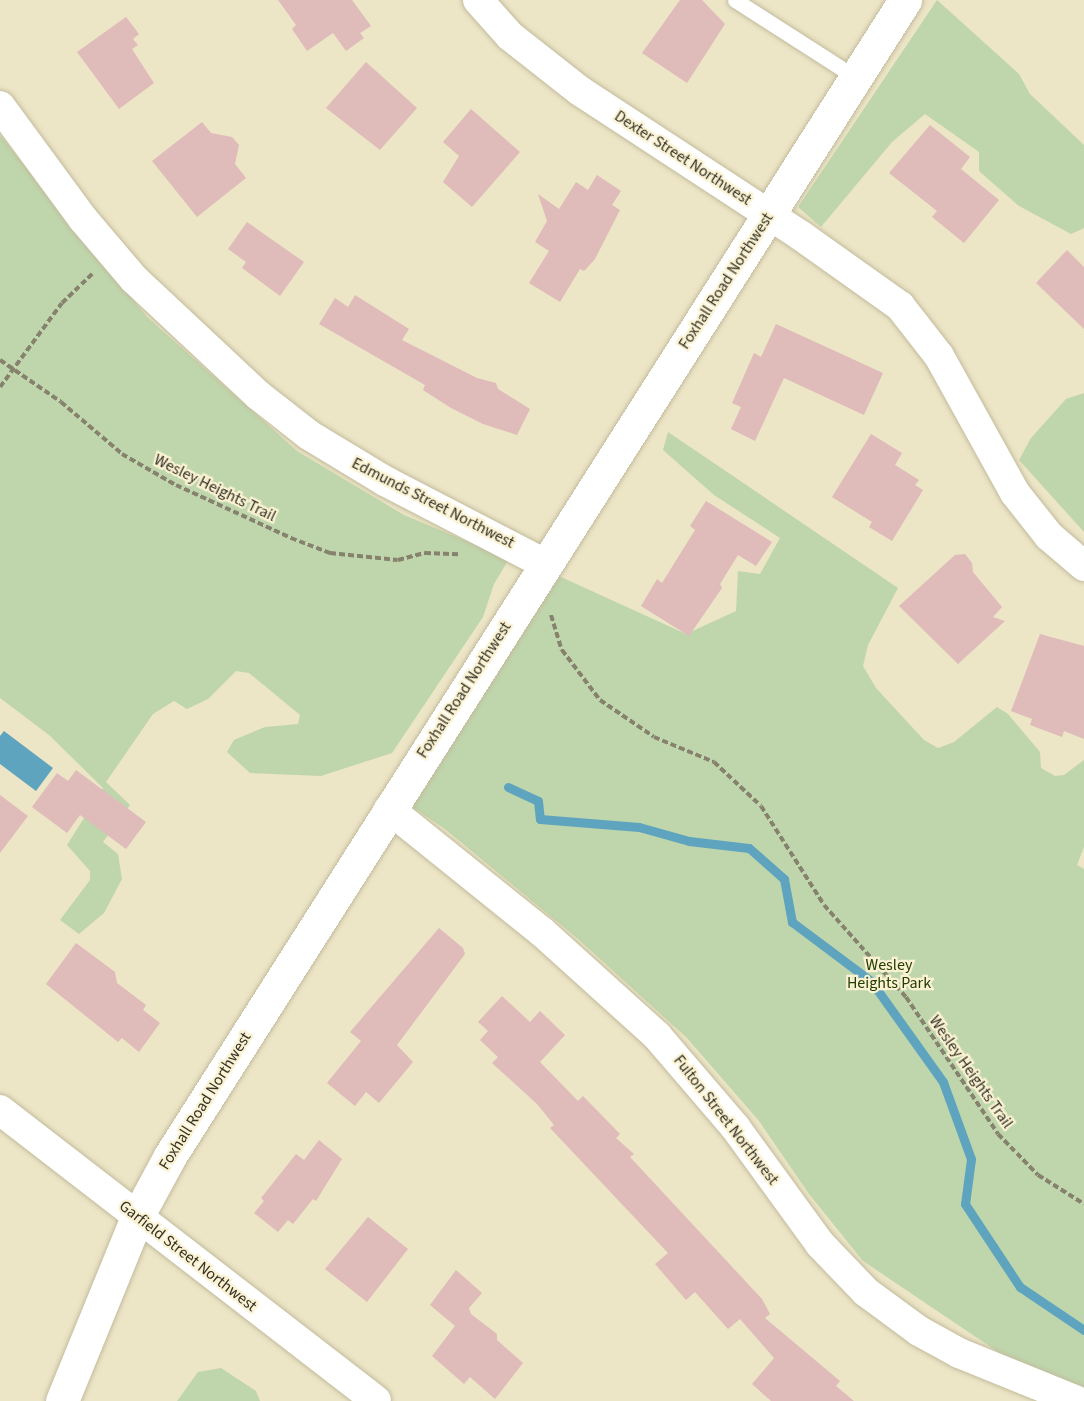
<!DOCTYPE html>
<html>
<head>
<meta charset="utf-8">
<style>
	body { margin:0 }
	#map { position:relative; width:1084px; height:1401px; overflow:hidden; background:#ece5c6; font-family:"Source Sans 3",sans-serif }
	div>[style] { position:absolute }
	.green>* { inset:0; background:#bfd6ac }
	.water>* { inset:0; background:#5ea4be }
	.stream>* { height:9px; margin:-4.5px; padding:0 4.5px; transform-origin:4.5px; border-radius:4.5px; background:#5ea4be }
	.building>* { inset:0; background:#dfbbba }
	.path>* { height:4px; margin-top:-2px; transform-origin:0; background:repeating-linear-gradient(90deg,#86826d 0 6px,transparent 0 9px) }
	.roads { filter:drop-shadow(0 0 2px #c2bb9d) drop-shadow(0 0 2px #c2bb9d) }
	.lane>* { height:15px; margin:-7.5px; padding:0 7.5px; transform-origin:7.5px; border-radius:7.5px; background:#fff }
	.street>* { height:30px; margin:-15px; padding:0 15px; transform-origin:15px; border-radius:15px; background:#fff }
	.primary>* { height:33px; margin:-16.5px; padding:0 16.5px; transform-origin:16.5px; border-radius:16.5px; background:#fff }
	span { translate:-50% -50%; white-space:nowrap; text-align:center; line-height:1.15; -webkit-text-stroke:4.5px #faf2d3; paint-order:stroke }
	.street-label { font-size:16px; color:#333024 }
	.park-label { font-size:16px; color:#233c00 }
</style>
</head>
<body>
<div id="map">
	<div class="green">
		<div style="clip-path:polygon(937px 0,1019px 74px,1030px 94px,1084px 145px,1084px 228px,1071px 234px,1019px 206px,979px 171px,979px 152px,925px 114px,892px 142px,821px 227px,798px 207px)"></div>
		<div style="clip-path:polygon(0 135px,147px 317px,297px 451px,404px 515px,509px 559px,494px 584px,483px 617px,392px 753px,321px 776px,250px 773px,227px 752px,234px 740px,265px 727px,298px 724px,300px 715px,249px 673px,236px 671px,208px 699px,187px 709px,174px 701px,153px 714px,106px 782px,130px 805px,103px 842px,118px 854px,122px 879px,104px 913px,79px 934px,60px 920px,90px 880px,90px 871px,67px 845px,103px 788px,49px 735px,0 698px)"></div>
		<div style="clip-path:polygon(1084px 393px,1084px 532px,1019px 460px,1031px 438px,1066px 399px)"></div>
		<div style="clip-path:polygon(668px 432px,898px 588px,868px 645px,863px 666px,876px 688px,924px 740px,938px 748px,954px 742px,997px 707px,1008px 714px,1040px 752px,1041px 768px,1055px 776px,1064px 775px,1084px 760px,1084px 847px,1077px 865px,1084px 869px,1084px 1390px,1013px 1362px,863px 1261px,809px 1194px,759px 1121px,687px 1038px,577px 938px,445px 829px,392px 793px,550px 572px,686px 634px,736px 611px,738px 571px,760px 574px,780px 538px,714px 495px,663px 450px)"></div>
		<div style="clip-path:polygon(221px 1368px,256px 1391px,260px 1401px,177px 1401px,198px 1372px)"></div>
	</div>
	<div class="water">
		<div style="clip-path:polygon(4px 731px,53px 768px,36px 791px,0 764px,0 736px)"></div>
	</div>
	<div class="stream">
		<div style="left:508px;top:787px;width:33px;rotate:25deg"></div>
		<div style="left:538px;top:801px;width:18px;rotate:84deg"></div>
		<div style="left:540px;top:819px;width:99px;rotate:4.6deg"></div>
		<div style="left:639px;top:827px;width:52px;rotate:15.6deg"></div>
		<div style="left:689px;top:841px;width:60px;rotate:6.7deg"></div>
		<div style="left:749px;top:848px;width:47px;rotate:41.5deg"></div>
		<div style="left:784px;top:879px;width:44px;rotate:79.5deg"></div>
		<div style="left:792px;top:922px;width:99px;rotate:36.8deg"></div>
		<div style="left:871px;top:981px;width:124px;rotate:54.5deg"></div>
		<div style="left:943px;top:1082px;width:82px;rotate:70deg"></div>
		<div style="left:971px;top:1159px;width:45px;rotate:97.6deg"></div>
		<div style="left:965px;top:1204px;width:100px;rotate:56.5deg"></div>
		<div style="left:1020px;top:1287px;width:77px;rotate:33.9deg"></div>
	</div>
	<div class="building">
		<div style="clip-path:polygon(278px 0,352px 0,371px 26px,360px 33px,364px 38px,346px 51px,333px 33px,307px 51px,292px 29px,296px 25px)"></div>
		<div style="clip-path:polygon(680px 0,702px 0,725px 24px,687px 83px,642px 53px)"></div>
		<div style="clip-path:polygon(126px 17px,139px 34px,133px 39px,138px 45px,132px 49px,154px 83px,119px 109px,77px 52px)"></div>
		<div style="clip-path:polygon(366px 62px,417px 108px,380px 150px,326px 108px)"></div>
		<div style="clip-path:polygon(471px 109px,520px 152px,472px 207px,443px 182px,459px 156px,443px 142px)"></div>
		<div style="clip-path:polygon(202px 122px,211px 133px,232px 137px,239px 145px,235px 164px,246px 178px,197px 217px,152px 161px)"></div>
		<div style="clip-path:polygon(930px 125px,970px 157px,961px 169px,999px 200px,964px 243px,932px 217px,937px 211px,889px 173px)"></div>
		<div style="clip-path:polygon(597px 175px,621px 191px,612px 205px,620px 210px,595px 259px,584px 271px,580px 269px,560px 302px,529px 283px,549px 251px,535px 242px,547px 221px,538px 194px,559px 209px,576px 182px,588px 190px)"></div>
		<div style="clip-path:polygon(247px 222px,304px 262px,280px 296px,242px 268px,246px 262px,228px 249px)"></div>
		<div style="clip-path:polygon(1067px 250px,1084px 267px,1084px 329px,1036px 283px)"></div>
		<div style="clip-path:polygon(355px 295px,409px 329px,402px 340px,477px 378px,496px 383px,498px 389px,530px 409px,517px 435px,483px 424px,451px 408px,423px 390px,425px 385px,319px 324px,335px 298px,348px 307px)"></div>
		<div style="clip-path:polygon(776px 324px,883px 373px,864px 415px,784px 378px,755px 441px,731px 429px,741px 407px,732px 403px,754px 353px,761px 357px)"></div>
		<div style="clip-path:polygon(871px 434px,902px 453px,895px 465px,919px 480px,915px 485px,923px 490px,892px 541px,869px 527px,872px 522px,832px 497px)"></div>
		<div style="clip-path:polygon(706px 501px,772px 542px,756px 566px,738px 555px,720px 584px,722px 588px,689px 636px,641px 606px,657px 579px,662px 583px,695px 530px,690px 526px)"></div>
		<div style="clip-path:polygon(965px 554px,972px 563px,973px 572px,1002px 607px,993px 617px,1005px 621px,958px 664px,899px 606px,955px 555px)"></div>
		<div style="clip-path:polygon(1040px 634px,1084px 646px,1084px 739px,1064px 731px,1062px 737px,1030px 725px,1032px 719px,1011px 711px)"></div>
		<div style="clip-path:polygon(76px 770px,146px 822px,126px 849px,80px 815px,67px 833px,32px 807px,57px 773px,68px 781px)"></div>
		<div style="clip-path:polygon(0 795px,28px 816px,0 853px)"></div>
		<div style="clip-path:polygon(439px 928px,463px 948px,465px 954px,397px 1045px,413px 1062px,379px 1103px,366px 1092px,355px 1106px,327px 1083px,361px 1041px,350px 1032px)"></div>
		<div style="clip-path:polygon(76px 943px,115px 972px,117px 983px,146px 1005px,143px 1010px,160px 1023px,139px 1052px,122px 1038px,118px 1042px,46px 984px)"></div>
		<div style="clip-path:polygon(502px 996px,530px 1022px,540px 1011px,565px 1035px,540px 1062px,578px 1101px,583px 1096px,620px 1134px,616px 1138px,634px 1154px,630px 1157px,762px 1299px,770px 1314px,765px 1318px,840px 1381px,836px 1386px,854px 1401px,771px 1401px,752px 1384px,774px 1358px,740px 1319px,728px 1329px,695px 1292px,686px 1300px,655px 1264px,668px 1253px,550px 1128px,554px 1125px,537px 1104px,492px 1063px,498px 1057px,480px 1040px,488px 1031px,478px 1022px)"></div>
		<div style="clip-path:polygon(319px 1140px,342px 1159px,316px 1201px,313px 1199px,293px 1224px,288px 1220px,278px 1232px,254px 1213px,264px 1201px,261px 1198px,296px 1154px,304px 1160px)"></div>
		<div style="clip-path:polygon(368px 1217px,408px 1249px,367px 1302px,325px 1269px)"></div>
		<div style="clip-path:polygon(456px 1270px,482px 1293px,469px 1308px,471px 1314px,497px 1334px,497px 1340px,523px 1363px,495px 1399px,470px 1377px,464px 1384px,432px 1356px,455px 1326px,430px 1305px)"></div>
	</div>
	<div class="path">
		<div style="left:0;top:360px;width:74px;rotate:34.5deg"></div>
		<div style="left:61px;top:402px;width:80px;rotate:40.4deg"></div>
		<div style="left:122px;top:454px;width:62px;rotate:29.9deg"></div>
		<div style="left:176px;top:485px;width:127px;rotate:24.7deg"></div>
		<div style="left:291px;top:538px;width:42px;rotate:21deg"></div>
		<div style="left:330px;top:553px;width:68px;rotate:5.9deg"></div>
		<div style="left:398px;top:560px;width:28px;rotate:-15deg"></div>
		<div style="left:425px;top:553px;width:34px;rotate:2deg"></div>
		<div style="left:0;top:387px;width:104px;rotate:-53.6deg"></div>
		<div style="left:62px;top:303px;width:42px;rotate:-44deg"></div>
		<div style="left:551px;top:615px;width:37px;rotate:73deg"></div>
		<div style="left:562px;top:650px;width:63px;rotate:52.8deg"></div>
		<div style="left:600px;top:700px;width:65px;rotate:34.4deg"></div>
		<div style="left:654px;top:737px;width:65px;rotate:22.6deg"></div>
		<div style="left:714px;top:762px;width:64px;rotate:43.1deg"></div>
		<div style="left:761px;top:806px;width:117px;rotate:57.5deg"></div>
		<div style="left:824px;top:905px;width:123px;rotate:48.3deg"></div>
		<div style="left:906px;top:997px;width:165px;rotate:56.1deg"></div>
		<div style="left:998px;top:1134px;width:57px;rotate:45.7deg"></div>
		<div style="left:1038px;top:1175px;width:54px;rotate:32.2deg"></div>
	</div>
	<div class="roads">
		<div class="lane">
			<div style="left:735px;top:0;width:143px;rotate:32.7deg"></div>
		</div>
		<div class="street">
			<div style="left:478px;top:0;width:48px;rotate:48.4deg"></div>
			<div style="left:510px;top:36px;width:89px;rotate:38.2deg"></div>
			<div style="left:580px;top:91px;width:263px;rotate:33.2deg"></div>
			<div style="left:800px;top:235px;width:123px;rotate:35.4deg"></div>
			<div style="left:900px;top:306px;width:63px;rotate:52deg"></div>
			<div style="left:939px;top:356px;width:157px;rotate:61deg"></div>
			<div style="left:1015px;top:493px;width:55px;rotate:51.7deg"></div>
			<div style="left:1049px;top:536px;width:46px;rotate:40.6deg"></div>
			<div style="left:0;top:106px;width:140px;rotate:53.7deg"></div>
			<div style="left:83px;top:219px;width:79px;rotate:49.6deg"></div>
			<div style="left:134px;top:279px;width:170px;rotate:43.1deg"></div>
			<div style="left:258px;top:395px;width:65px;rotate:38.1deg"></div>
			<div style="left:309px;top:435px;width:89px;rotate:31.2deg"></div>
			<div style="left:385px;top:481px;width:180px;rotate:27.4deg"></div>
			<div style="left:389px;top:809px;width:196px;rotate:38.8deg"></div>
			<div style="left:542px;top:932px;width:155px;rotate:42.1deg"></div>
			<div style="left:657px;top:1036px;width:120px;rotate:49.4deg"></div>
			<div style="left:735px;top:1127px;width:145px;rotate:54deg"></div>
			<div style="left:820px;top:1244px;width:66px;rotate:46.2deg"></div>
			<div style="left:866px;top:1292px;width:66px;rotate:36.3deg"></div>
			<div style="left:919px;top:1331px;width:46px;rotate:28.8deg"></div>
			<div style="left:959px;top:1353px;width:127px;rotate:22.1deg"></div>
			<div style="left:0;top:1110px;width:475px;rotate:37.7deg"></div>
		</div>
		<div class="primary">
			<div style="left:62px;top:1401px;width:199px;rotate:-67.8deg"></div>
			<div style="left:137px;top:1217px;width:69px;rotate:-61.6deg"></div>
			<div style="left:170px;top:1156px;width:1370px;rotate:-57.55deg"></div>
		</div>
	</div>
	<div class="street-label">
		<span style="left:683px;top:158px;rotate:33deg">Dexter Street Northwest</span>
		<span style="left:726px;top:281px;rotate:-57deg">Foxhall Road Northwest</span>
		<span style="left:215px;top:488px;rotate:26deg">Wesley Heights Trail</span>
		<span style="left:433px;top:503px;rotate:27deg">Edmunds Street Northwest</span>
		<span style="left:464px;top:690px;rotate:-57deg">Foxhall Road Northwest</span>
		<span style="left:971px;top:1072px;rotate:55deg">Wesley Heights Trail</span>
		<span style="left:205px;top:1101px;rotate:-58deg">Foxhall Road Northwest</span>
		<span style="left:726px;top:1120px;rotate:52deg">Fulton Street Northwest</span>
		<span style="left:188px;top:1256px;rotate:38deg">Garfield Street Northwest</span>
	</div>
	<div class="park-label">
		<span style="left:889px;top:974px">Wesley<br>Heights Park</span>
	</div>
</div>
</body>
</html>
